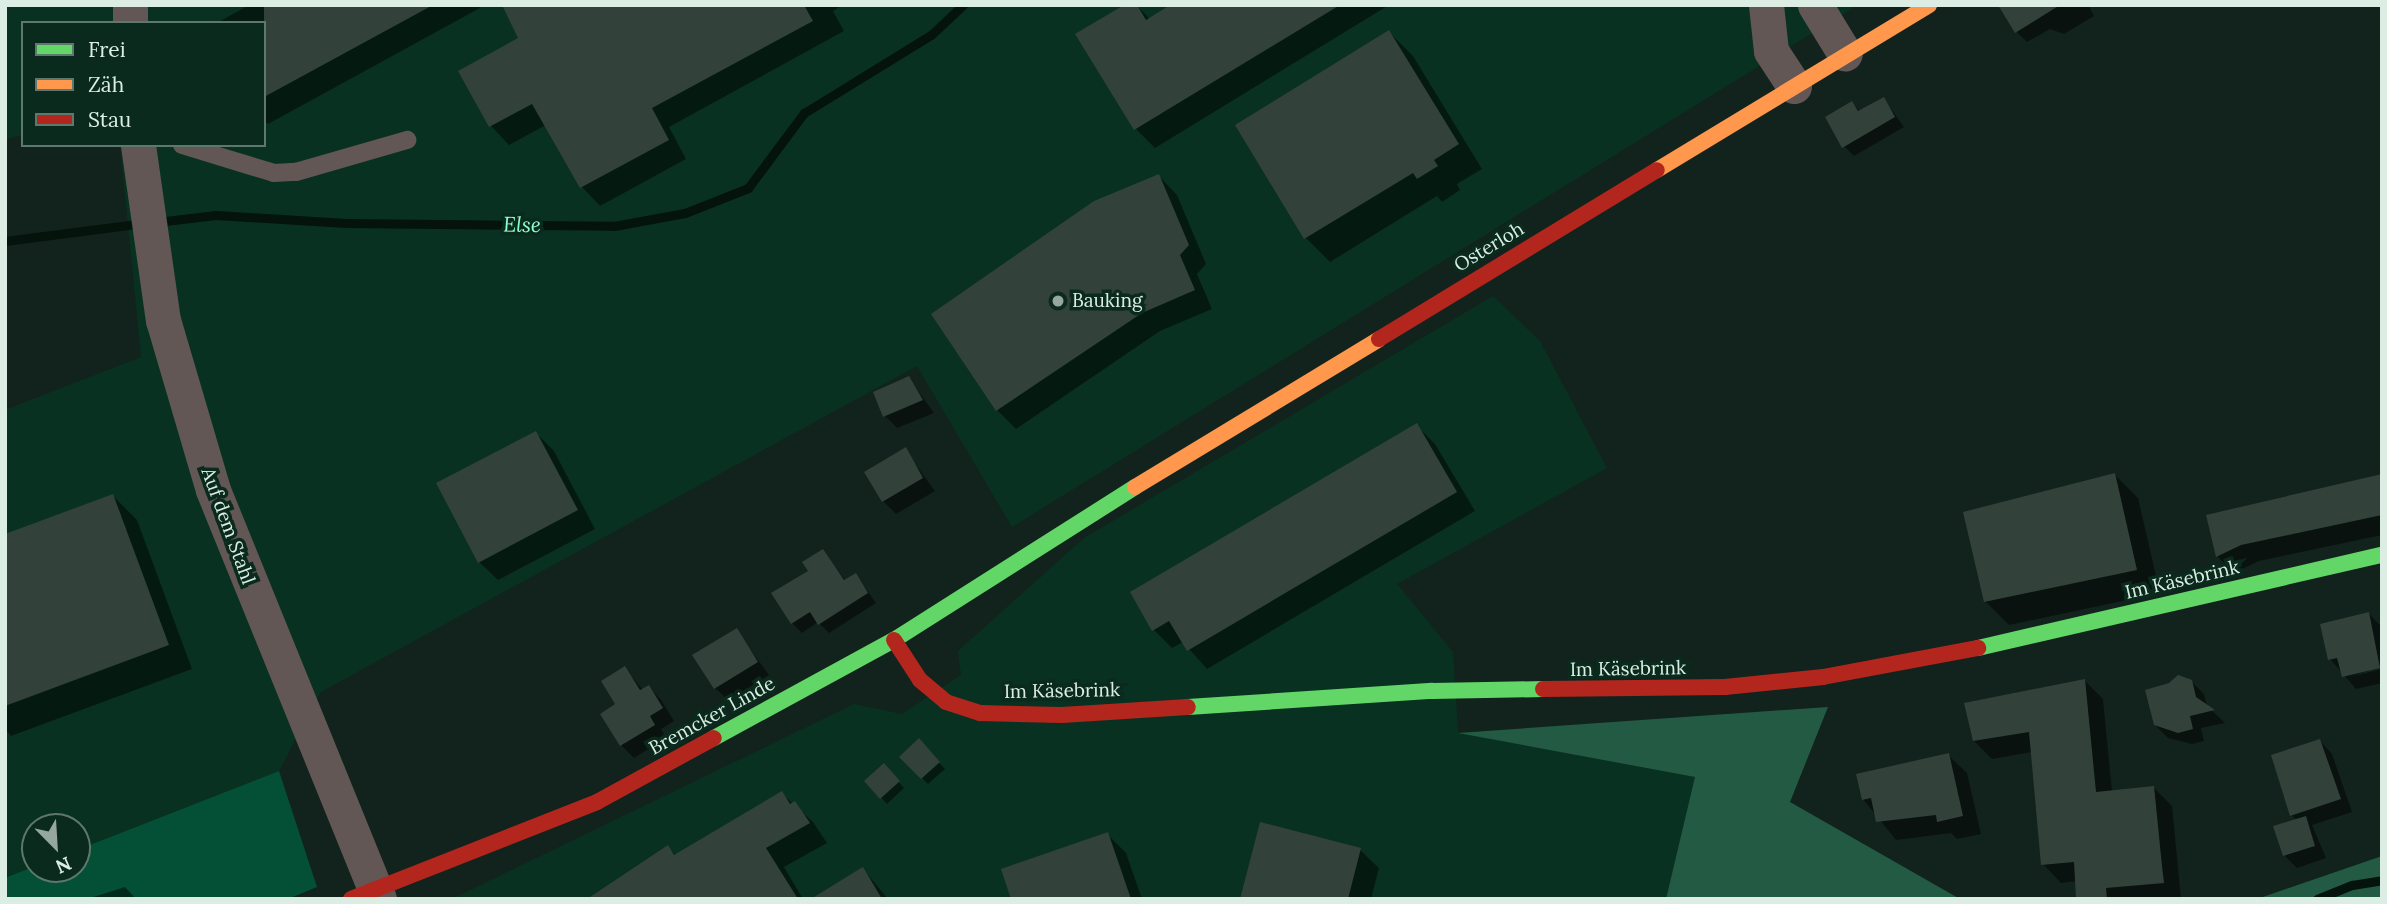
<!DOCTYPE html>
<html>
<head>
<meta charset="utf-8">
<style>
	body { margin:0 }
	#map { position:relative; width:2387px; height:904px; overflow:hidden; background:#11231c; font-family:Lora,serif }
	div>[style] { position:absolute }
	.built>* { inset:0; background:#093121 }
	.green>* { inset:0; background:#035036 }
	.forest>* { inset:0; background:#235a43 }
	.shadow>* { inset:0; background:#0007 }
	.stream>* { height:9px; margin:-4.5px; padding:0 4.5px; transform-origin:4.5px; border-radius:4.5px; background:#04130c }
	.building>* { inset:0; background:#33413b }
	.lane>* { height:18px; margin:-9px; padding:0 9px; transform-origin:9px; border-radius:9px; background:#625755 }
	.street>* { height:35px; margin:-17.5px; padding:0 17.5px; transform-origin:17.5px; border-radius:17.5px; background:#625755 }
	.fast>* { height:16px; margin:-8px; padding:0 8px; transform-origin:8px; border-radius:8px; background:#63d668 }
	.slow>* { height:16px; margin:-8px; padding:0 8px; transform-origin:8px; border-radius:8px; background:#ff974d }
	.jam>* { height:16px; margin:-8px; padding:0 8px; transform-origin:8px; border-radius:8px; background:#b3261e }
	.dots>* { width:19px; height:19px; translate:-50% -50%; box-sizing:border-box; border:4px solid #0a2a1d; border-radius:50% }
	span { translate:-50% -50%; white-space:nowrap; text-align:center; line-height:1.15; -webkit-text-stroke:7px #0a2a1d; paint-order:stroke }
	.street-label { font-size:19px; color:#dceee4 }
	.poi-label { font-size:19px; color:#dceee4 }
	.left { translate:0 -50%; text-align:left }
	.water-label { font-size:21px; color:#8effcc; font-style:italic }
	.frame { position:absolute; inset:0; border:7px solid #dceee4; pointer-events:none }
	.legend { position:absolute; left:21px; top:21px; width:245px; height:126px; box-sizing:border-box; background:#0a2a1d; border:2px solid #5e786d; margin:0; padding:9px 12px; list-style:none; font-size:21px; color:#dceee4 }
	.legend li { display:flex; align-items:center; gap:14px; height:35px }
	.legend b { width:35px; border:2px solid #5e786d }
	.north { position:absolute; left:21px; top:813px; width:70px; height:70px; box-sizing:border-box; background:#0a2a1d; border:2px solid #5e786d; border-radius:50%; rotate:156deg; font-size:19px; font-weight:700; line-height:28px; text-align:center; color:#dceee4 }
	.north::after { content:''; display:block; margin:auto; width:24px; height:32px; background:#95a79e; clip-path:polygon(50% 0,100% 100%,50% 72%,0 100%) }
</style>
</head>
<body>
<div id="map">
	<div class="built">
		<div style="clip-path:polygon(5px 5px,1858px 5px,1012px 527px,917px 366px,321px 692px,279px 771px,77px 850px,77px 827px,35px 827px,35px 866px,5px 878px,5px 410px,141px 357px,120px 145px,264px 145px,264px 23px,23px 23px,23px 135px,5px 139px)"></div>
		<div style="clip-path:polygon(1493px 296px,1540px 341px,1607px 468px,1397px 584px,1453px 652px,1458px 732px,1696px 777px,1666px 899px,452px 899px,854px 704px,902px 714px,961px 675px,958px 651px,1084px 538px)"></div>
	</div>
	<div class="green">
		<div style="clip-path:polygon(279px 771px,317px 887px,288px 899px,5px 899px,5px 878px,35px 866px,77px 869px,77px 850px)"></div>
	</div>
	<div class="forest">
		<div style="clip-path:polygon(1828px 707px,1790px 802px,1960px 899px,1666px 899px,1695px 777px,1458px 733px)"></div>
		<div style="clip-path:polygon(2382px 856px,2380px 899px,2257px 899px)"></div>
	</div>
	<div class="shadow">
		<div style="clip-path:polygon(249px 5px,478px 5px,480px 8px,268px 124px,264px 120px,264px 23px,217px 23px)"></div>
		<div style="clip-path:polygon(503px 5px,843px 5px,833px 11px,844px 31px,669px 127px,686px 159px,600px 206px,582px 187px,546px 125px,509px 145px,491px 126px,461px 72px,520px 39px)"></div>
		<div style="clip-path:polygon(1136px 5px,1150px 19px,1174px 5px,1389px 5px,1155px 148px,1136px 129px)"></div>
		<div style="clip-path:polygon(2017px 5px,2088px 5px,2094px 16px,2064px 34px,2050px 29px,2027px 42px,2017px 32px)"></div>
		<div style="clip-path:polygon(1389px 32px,1413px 56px,1482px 169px,1457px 184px,1460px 190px,1442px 202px,1437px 196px,1330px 262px,1306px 238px,1237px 126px)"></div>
		<div style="clip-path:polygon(1884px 99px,1904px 127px,1854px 156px,1844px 146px,1852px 103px,1861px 112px)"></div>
		<div style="clip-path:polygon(1159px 176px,1177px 195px,1206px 264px,1197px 274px,1212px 309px,1160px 331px,1016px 429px,997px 410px,933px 314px)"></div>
		<div style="clip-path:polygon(909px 378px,934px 413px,897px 428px,885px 416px)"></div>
		<div style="clip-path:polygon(1416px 425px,1435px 444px,1475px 511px,1207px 669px,1183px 642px,1172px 648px,1154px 630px)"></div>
		<div style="clip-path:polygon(536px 433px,554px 451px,595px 529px,498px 580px,479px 562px)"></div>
		<div style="clip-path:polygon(905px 450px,935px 491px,896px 514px,883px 501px)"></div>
		<div style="clip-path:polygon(2114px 474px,2138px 498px,2160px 593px,2009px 625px,1985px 601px)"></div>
		<div style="clip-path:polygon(2382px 476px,2382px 535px,2259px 561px,2234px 573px,2217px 556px)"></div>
		<div style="clip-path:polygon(113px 496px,137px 520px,192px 669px,11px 736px,5px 729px,5px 537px)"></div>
		<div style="clip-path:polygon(822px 551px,846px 581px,856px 575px,876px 603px,829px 633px,818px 622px,802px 633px,792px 623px)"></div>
		<div style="clip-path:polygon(2369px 614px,2381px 626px,2382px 666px,2350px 677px,2382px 669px,2382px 683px,2356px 689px,2330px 659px)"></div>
		<div style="clip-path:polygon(736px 630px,769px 675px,728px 700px,715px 688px)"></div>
		<div style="clip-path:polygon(625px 669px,643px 690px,649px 687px,661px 700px,674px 721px,661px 729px,666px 738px,634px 758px,621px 745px,618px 705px)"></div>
		<div style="clip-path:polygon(2085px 681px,2103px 699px,2112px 792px,2154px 788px,2172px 806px,2181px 899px,2078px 899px,2077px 881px,2061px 883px,2043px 864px,2032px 752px,1992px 759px,1974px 741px)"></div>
		<div style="clip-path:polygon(2191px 681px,2204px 694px,2207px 706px,2225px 723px,2201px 728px,2204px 741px,2192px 744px,2168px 738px,2155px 725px)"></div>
		<div style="clip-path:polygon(919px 741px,945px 769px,928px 784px,902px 757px)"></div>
		<div style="clip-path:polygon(2320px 741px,2332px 754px,2352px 812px,2312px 825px,2326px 858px,2297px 868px,2284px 855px,2297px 821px,2292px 815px)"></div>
		<div style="clip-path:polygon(1948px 755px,1967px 773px,1981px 834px,1957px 839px,1951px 833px,1896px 840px,1863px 799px)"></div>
		<div style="clip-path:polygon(884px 766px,904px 788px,887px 804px,867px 782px)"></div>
		<div style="clip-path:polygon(781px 793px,813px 822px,827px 843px,784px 867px,803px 899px,609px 899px,668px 847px,676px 856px)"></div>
		<div style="clip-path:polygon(1107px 834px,1126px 853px,1142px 899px,1013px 899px)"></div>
		<div style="clip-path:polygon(1360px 850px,1379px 868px,1371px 899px,1242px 899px)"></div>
		<div style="clip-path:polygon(863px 869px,888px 899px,814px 899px)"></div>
		<div style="clip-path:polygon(125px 887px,136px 899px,87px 899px)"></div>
	</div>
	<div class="stream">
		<div style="left:157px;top:222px;width:59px;rotate:-6.8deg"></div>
		<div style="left:216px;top:215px;width:130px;rotate:3.5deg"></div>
		<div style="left:346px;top:223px;width:268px;rotate:0.6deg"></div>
		<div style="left:614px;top:226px;width:72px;rotate:-10.4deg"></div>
		<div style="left:685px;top:213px;width:68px;rotate:-21.6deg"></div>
		<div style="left:748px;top:188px;width:94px;rotate:-53.3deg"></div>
		<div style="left:804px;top:113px;width:149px;rotate:-31.6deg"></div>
		<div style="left:931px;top:35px;width:44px;rotate:-43.2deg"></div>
		<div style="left:5px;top:241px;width:139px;rotate:-7.4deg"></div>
		<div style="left:2317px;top:899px;width:38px;rotate:-22deg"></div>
		<div style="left:2352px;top:885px;width:30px;rotate:-9deg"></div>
	</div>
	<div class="building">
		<div style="clip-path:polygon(264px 5px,433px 5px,264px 97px)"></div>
		<div style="clip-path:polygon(502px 5px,804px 5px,813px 21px,652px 108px,669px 140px,580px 188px,532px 104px,489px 127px,458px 71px,518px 38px)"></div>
		<div style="clip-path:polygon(1124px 5px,1137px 5px,1146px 20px,1170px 5px,1340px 5px,1134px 130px,1075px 34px)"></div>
		<div style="clip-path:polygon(1998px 5px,2060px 5px,2015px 33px)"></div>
		<div style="clip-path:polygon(1389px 30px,1459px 144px,1434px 160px,1438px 166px,1417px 179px,1413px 173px,1304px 239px,1235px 125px)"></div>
		<div style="clip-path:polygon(1884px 97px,1895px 117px,1842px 148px,1825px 117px,1852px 101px,1858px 111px)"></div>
		<div style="clip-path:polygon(1159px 174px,1189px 245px,1180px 255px,1195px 290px,1142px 313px,996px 411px,931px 314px,1094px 201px)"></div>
		<div style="clip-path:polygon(909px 376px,923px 400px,883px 417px,873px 392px)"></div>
		<div style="clip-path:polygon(1417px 423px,1457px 492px,1187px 651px,1169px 621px,1152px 631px,1130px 592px)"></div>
		<div style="clip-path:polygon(536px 431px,578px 510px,478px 563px,436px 483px)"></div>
		<div style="clip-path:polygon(906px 447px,923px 478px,882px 502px,864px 472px)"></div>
		<div style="clip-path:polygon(2115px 473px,2137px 570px,1984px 602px,1963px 512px)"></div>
		<div style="clip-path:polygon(2382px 474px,2382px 515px,2241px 545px,2216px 557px,2206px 515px)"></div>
		<div style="clip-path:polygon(113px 494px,169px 645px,5px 706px,5px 534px)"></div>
		<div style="clip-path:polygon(823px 549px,844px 580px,856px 573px,868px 593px,818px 625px,810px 612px,791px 624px,771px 593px,808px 571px,802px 562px)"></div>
		<div style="clip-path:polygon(2369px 612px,2380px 668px,2342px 677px,2337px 658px,2328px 660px,2320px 624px)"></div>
		<div style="clip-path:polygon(737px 628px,758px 662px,714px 689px,692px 655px)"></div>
		<div style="clip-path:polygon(625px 666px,640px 690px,649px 685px,663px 708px,650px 716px,655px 725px,620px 746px,600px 714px,615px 704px,601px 681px)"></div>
		<div style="clip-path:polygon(2178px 675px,2192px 680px,2196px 697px,2215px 710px,2190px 716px,2193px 729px,2178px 733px,2154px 725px,2145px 690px,2169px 683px)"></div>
		<div style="clip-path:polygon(2085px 679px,2096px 792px,2154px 786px,2162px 866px,2164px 883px,2106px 888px,2107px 899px,2076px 899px,2074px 862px,2041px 865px,2029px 732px,1973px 741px,1964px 703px)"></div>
		<div style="clip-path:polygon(919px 738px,940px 762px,921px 779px,899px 757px)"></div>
		<div style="clip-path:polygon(2320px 739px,2341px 799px,2290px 816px,2271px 755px)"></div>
		<div style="clip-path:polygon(1949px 753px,1963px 816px,1937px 822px,1936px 815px,1876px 822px,1871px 798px,1862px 800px,1856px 774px)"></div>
		<div style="clip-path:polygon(884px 763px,900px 781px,880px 799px,864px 781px)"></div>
		<div style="clip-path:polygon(782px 791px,790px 804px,795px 801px,810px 823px,766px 848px,798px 899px,587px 899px,668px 845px,674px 855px)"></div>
		<div style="clip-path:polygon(2306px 816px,2315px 846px,2283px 856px,2273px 826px)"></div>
		<div style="clip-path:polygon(1260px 822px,1361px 848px,1348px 899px,1240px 899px)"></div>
		<div style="clip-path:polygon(1108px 832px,1131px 899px,1011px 899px,1001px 869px)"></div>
		<div style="clip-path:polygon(863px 867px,882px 899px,811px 899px,861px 868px)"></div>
	</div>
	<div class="lane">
		<div style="left:182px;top:145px;width:96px;rotate:16.9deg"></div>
		<div style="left:274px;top:173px;width:22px;rotate:-3deg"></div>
		<div style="left:296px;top:172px;width:116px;rotate:-16.1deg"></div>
	</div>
	<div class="street">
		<div style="left:130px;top:5px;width:18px;rotate:90deg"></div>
		<div style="left:1766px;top:5px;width:46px;rotate:83.8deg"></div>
		<div style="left:1771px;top:51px;width:42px;rotate:56.7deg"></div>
		<div style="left:1815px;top:5px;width:57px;rotate:58.5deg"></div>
		<div style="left:138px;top:145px;width:177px;rotate:81.9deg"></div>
		<div style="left:163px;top:320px;width:177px;rotate:73.6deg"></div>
		<div style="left:213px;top:490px;width:441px;rotate:67.9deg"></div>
	</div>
	<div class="fast">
		<div style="left:1978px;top:648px;width:415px;rotate:-13deg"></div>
		<div style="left:1188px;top:707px;width:245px;rotate:-3.8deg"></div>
		<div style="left:1432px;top:691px;width:111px;rotate:-1deg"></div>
		<div style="left:714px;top:738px;width:205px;rotate:-28.6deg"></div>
		<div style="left:894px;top:640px;width:285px;rotate:-32.4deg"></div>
	</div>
	<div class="slow">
		<div style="left:1657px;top:170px;width:318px;rotate:-31.2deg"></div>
		<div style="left:1135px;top:487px;width:285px;rotate:-31.2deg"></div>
	</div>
	<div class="jam">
		<div style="left:1379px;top:339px;width:325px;rotate:-31.3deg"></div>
		<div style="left:894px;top:640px;width:48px;rotate:57deg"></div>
		<div style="left:920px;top:680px;width:34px;rotate:40deg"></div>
		<div style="left:946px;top:702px;width:36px;rotate:18deg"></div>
		<div style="left:980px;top:713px;width:82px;rotate:1.4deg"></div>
		<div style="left:1062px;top:715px;width:126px;rotate:-3.6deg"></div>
		<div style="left:1543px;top:689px;width:182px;rotate:-0.6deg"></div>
		<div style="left:1725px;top:687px;width:99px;rotate:-5.8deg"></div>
		<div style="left:1823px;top:677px;width:158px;rotate:-10.6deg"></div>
		<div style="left:351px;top:899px;width:264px;rotate:-21.5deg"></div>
		<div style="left:597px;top:802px;width:133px;rotate:-28.7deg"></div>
	</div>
	<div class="dots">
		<div style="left:1058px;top:301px;background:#95a79e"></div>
	</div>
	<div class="street-label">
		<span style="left:1489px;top:247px;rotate:-31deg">Osterloh</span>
		<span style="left:228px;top:526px;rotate:70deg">Auf dem Stahl</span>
		<span style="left:2182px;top:580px;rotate:-13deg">Im Käsebrink</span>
		<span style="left:1628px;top:669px;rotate:-1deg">Im Käsebrink</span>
		<span style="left:1062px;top:691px;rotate:-1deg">Im Käsebrink</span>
		<span style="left:712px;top:716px;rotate:-29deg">Bremcker Linde</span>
	</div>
	<div class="poi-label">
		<span class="left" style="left:1072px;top:301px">Bauking</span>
	</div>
	<div class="water-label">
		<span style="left:522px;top:225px;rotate:1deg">Else</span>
	</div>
	<div class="frame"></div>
	<ul class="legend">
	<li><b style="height:9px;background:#63d668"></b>Frei</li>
	<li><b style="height:9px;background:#ff974d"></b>Zäh</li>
	<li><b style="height:9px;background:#b3261e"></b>Stau</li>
	</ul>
	<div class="north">N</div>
</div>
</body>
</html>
